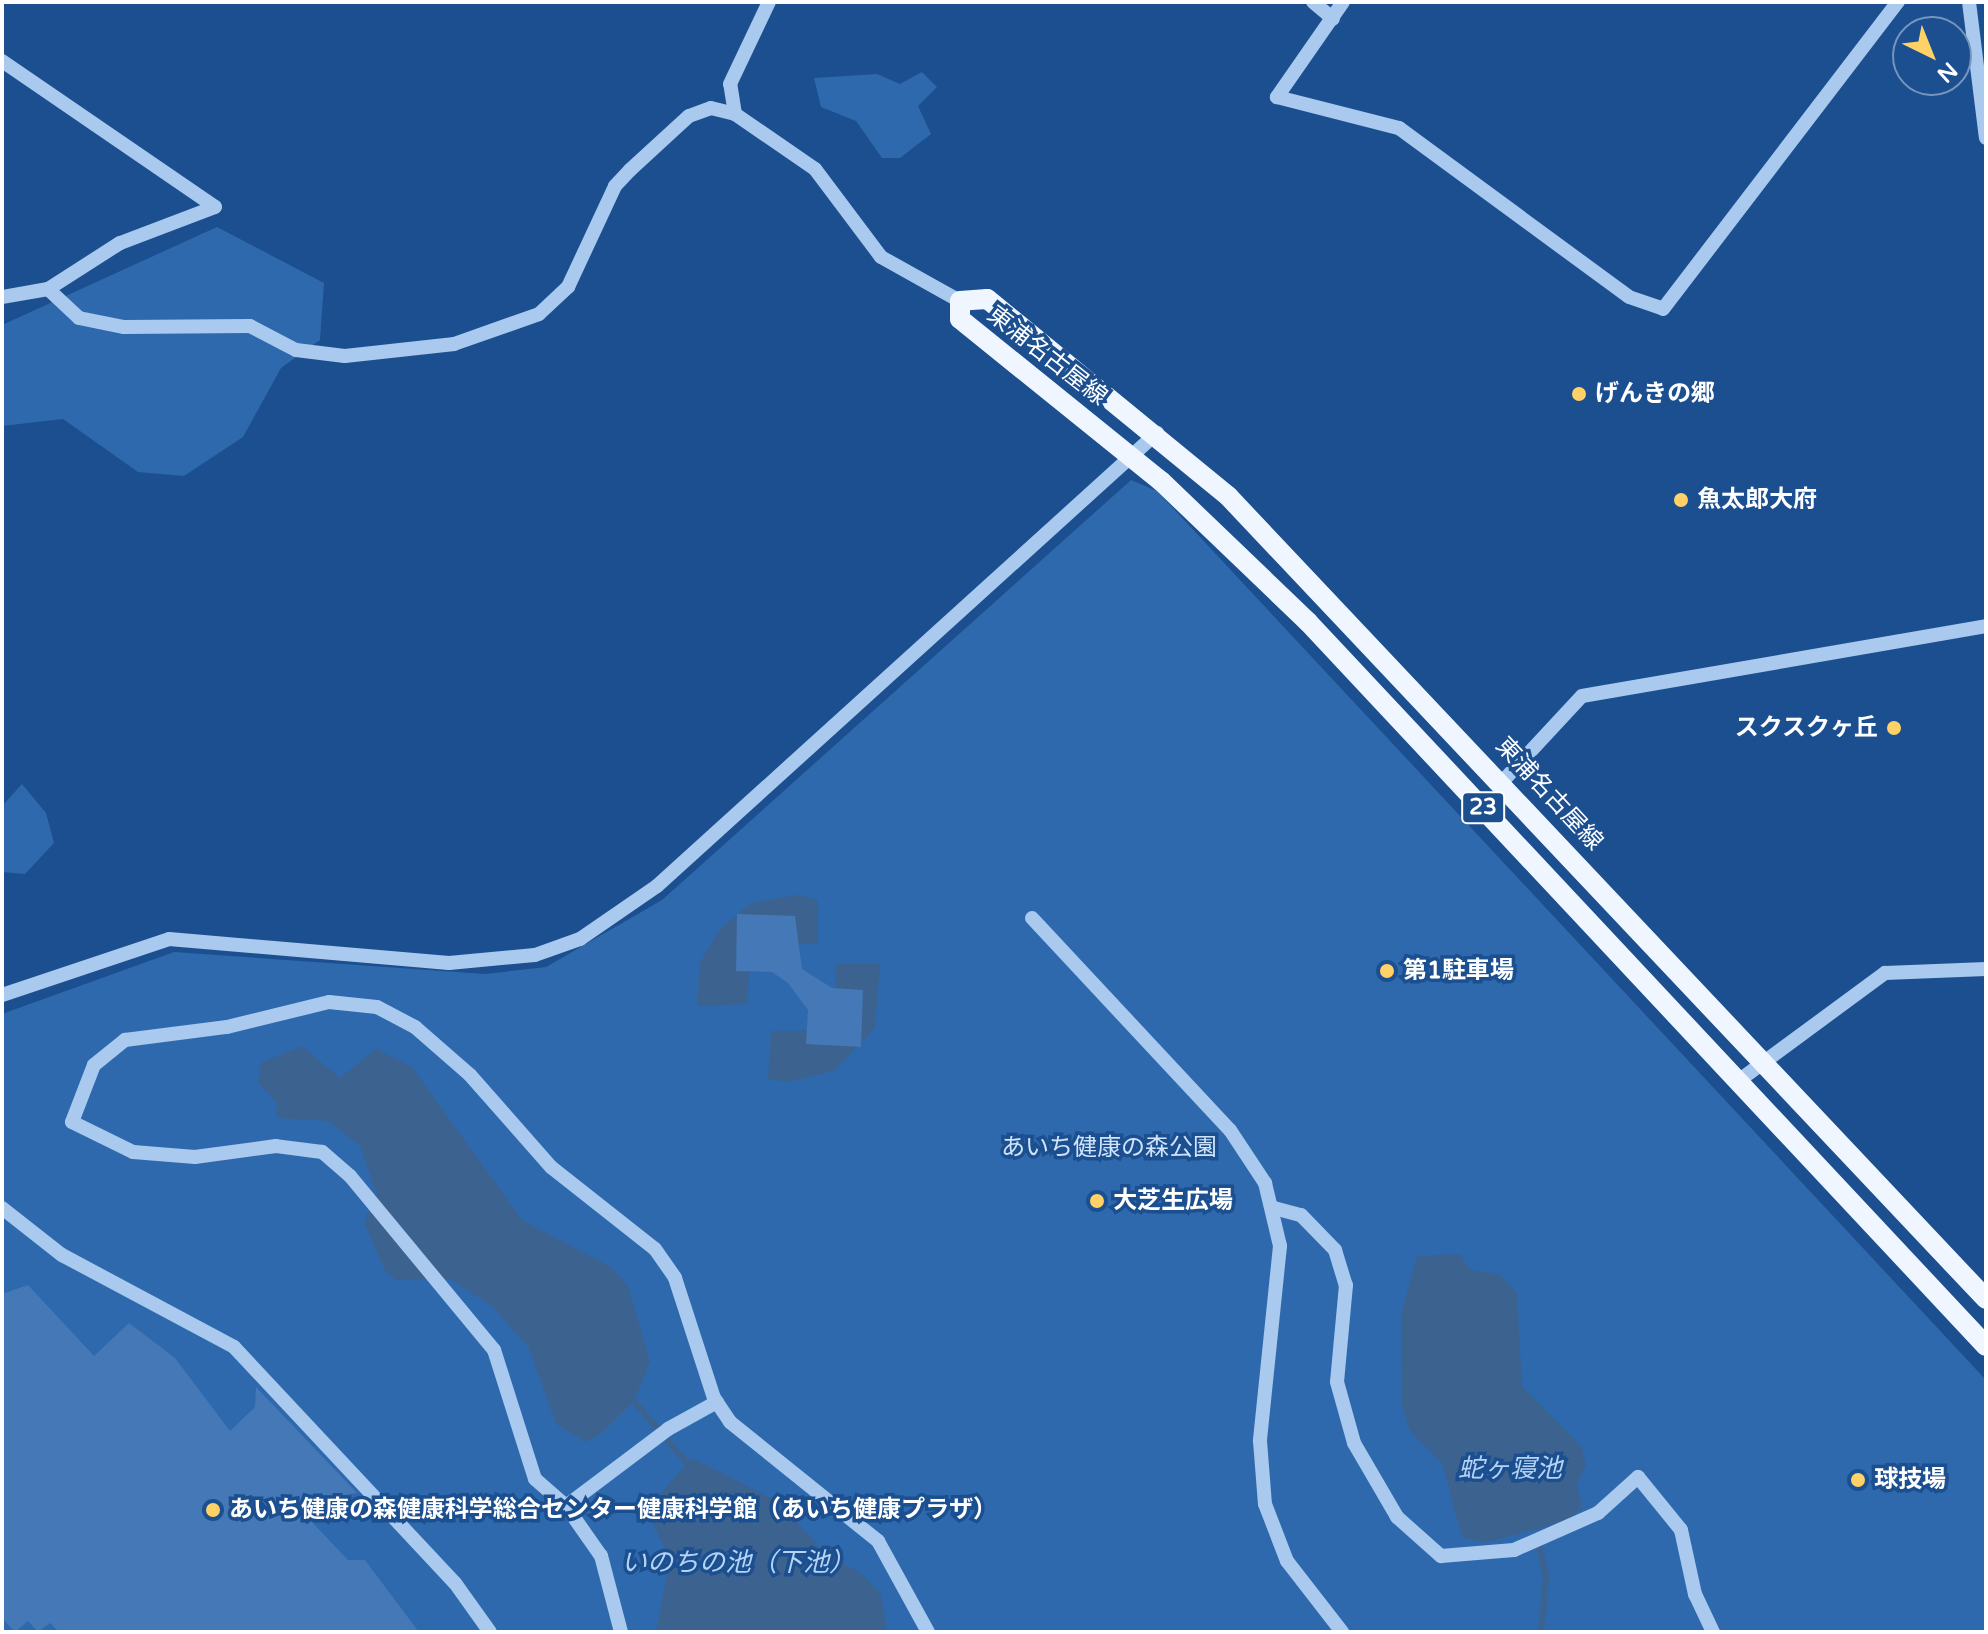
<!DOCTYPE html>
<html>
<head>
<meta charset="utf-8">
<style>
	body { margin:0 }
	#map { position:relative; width:1988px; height:1634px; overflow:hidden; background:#1b4f8f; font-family:"Varela Round","Noto Sans JP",sans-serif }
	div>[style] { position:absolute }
	.green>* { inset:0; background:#2e69ad }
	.water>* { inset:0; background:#3c6290 }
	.stream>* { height:6px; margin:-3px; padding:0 3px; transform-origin:3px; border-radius:3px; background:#3c6290 }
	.building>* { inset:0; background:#4478b7 }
	.minor>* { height:14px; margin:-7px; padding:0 7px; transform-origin:7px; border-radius:7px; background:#a9c9ee }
	.major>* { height:20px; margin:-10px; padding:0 10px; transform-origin:10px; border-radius:10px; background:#f0f6ff }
	.dots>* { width:22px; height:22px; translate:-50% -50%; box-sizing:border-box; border:4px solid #1b4f8f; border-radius:50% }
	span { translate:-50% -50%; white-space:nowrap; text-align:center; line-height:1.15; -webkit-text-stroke:7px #1b4f8f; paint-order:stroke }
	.shield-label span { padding:2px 6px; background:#1b4f8f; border:2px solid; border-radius:6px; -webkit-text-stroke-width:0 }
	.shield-label { font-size:22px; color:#fff; font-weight:700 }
	.street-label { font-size:24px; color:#fff }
	.poi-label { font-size:24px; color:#fff; font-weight:700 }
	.left { translate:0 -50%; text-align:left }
	.right { translate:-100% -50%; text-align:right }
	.park-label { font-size:24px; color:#cfe3fa }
	.water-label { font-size:26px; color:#b5d3f5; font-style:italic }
	.frame { position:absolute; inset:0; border:4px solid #fff; pointer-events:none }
	.north { position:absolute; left:1892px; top:16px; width:80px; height:80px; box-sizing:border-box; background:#1b4f8f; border:2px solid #7695bc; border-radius:50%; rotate:137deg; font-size:22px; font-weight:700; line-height:32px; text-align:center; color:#fff }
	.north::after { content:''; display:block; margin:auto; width:28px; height:36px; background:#ffd166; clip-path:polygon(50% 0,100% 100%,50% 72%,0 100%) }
</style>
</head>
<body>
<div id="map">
	<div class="green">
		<div style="clip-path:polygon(922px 72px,937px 87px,918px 106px,931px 134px,900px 158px,882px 158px,856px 121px,821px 107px,814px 78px,877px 74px,900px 84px)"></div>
		<div style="clip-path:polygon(217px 227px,324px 283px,320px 340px,281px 368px,243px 437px,184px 476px,138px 472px,63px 419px,2px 426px,2px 325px)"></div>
		<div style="clip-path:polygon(1131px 480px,1157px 491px,1986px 1380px,1986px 1632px,2px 1632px,2px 1014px,174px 952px,485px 974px,546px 967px,662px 900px)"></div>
		<div style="clip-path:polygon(22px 784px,46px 813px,54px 843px,25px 874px,2px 872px,2px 806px)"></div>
	</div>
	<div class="water">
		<div style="clip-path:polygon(797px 895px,818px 900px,818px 944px,751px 944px,747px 1004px,697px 1006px,700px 963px,719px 930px,751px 903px)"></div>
		<div style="clip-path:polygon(836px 964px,880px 964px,875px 1028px,834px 1071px,789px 1082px,768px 1079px,771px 1031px,834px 1030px)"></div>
		<div style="clip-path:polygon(302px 1046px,340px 1078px,376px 1049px,412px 1067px,522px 1220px,611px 1267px,628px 1285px,650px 1362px,634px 1401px,603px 1432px,586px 1442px,556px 1424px,529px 1348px,492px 1306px,450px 1279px,396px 1280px,385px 1270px,364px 1222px,377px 1195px,360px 1146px,328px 1121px,277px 1118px,276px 1102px,258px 1082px,261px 1063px)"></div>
		<div style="clip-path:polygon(1460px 1254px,1470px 1270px,1499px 1274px,1517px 1293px,1522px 1386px,1582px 1447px,1586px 1466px,1577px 1483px,1582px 1508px,1566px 1521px,1485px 1543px,1462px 1537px,1442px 1463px,1410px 1431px,1402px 1407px,1401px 1315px,1417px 1256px)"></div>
		<div style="clip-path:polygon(692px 1458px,777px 1501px,823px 1551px,863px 1575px,881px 1594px,887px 1632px,656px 1632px,670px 1559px,650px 1518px,652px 1503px)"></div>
	</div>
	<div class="stream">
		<div style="left:634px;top:1401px;width:80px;rotate:49.6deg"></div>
		<div style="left:1538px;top:1541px;width:37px;rotate:77deg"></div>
		<div style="left:1546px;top:1577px;width:55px;rotate:95.2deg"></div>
	</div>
	<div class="building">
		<div style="clip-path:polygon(737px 914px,795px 916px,802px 969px,832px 988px,863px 990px,861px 1047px,806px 1044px,808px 1010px,788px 983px,772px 972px,736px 971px)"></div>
		<div style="clip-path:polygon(28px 1285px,94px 1356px,129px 1323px,175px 1358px,230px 1431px,255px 1407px,256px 1387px,357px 1493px,338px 1496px,311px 1521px,348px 1560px,365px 1560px,419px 1632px,59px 1632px,50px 1623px,38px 1632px,28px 1621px,15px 1632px,2px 1618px,2px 1294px)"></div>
	</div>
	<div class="minor">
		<div style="left:1313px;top:2px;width:26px;rotate:40deg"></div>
		<div style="left:1343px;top:2px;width:116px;rotate:124.8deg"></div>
		<div style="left:1277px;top:97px;width:126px;rotate:14.3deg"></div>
		<div style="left:1399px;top:128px;width:285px;rotate:36.3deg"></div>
		<div style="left:1629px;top:297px;width:36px;rotate:19deg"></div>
		<div style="left:1663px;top:309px;width:387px;rotate:-52.6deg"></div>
		<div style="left:1969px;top:2px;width:137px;rotate:82.9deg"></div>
		<div style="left:2px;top:61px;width:258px;rotate:34.4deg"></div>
		<div style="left:215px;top:207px;width:102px;rotate:159.2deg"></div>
		<div style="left:120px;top:243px;width:85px;rotate:147.4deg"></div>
		<div style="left:48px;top:289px;width:47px;rotate:170.1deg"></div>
		<div style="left:735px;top:114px;width:97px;rotate:34.5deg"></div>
		<div style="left:815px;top:169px;width:110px;rotate:53.1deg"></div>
		<div style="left:881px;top:257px;width:90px;rotate:29.1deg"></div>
		<div style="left:48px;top:289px;width:42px;rotate:43.1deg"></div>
		<div style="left:79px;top:318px;width:46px;rotate:11.3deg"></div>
		<div style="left:124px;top:327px;width:126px;rotate:-0.5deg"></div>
		<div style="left:250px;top:326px;width:52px;rotate:27.6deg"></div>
		<div style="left:296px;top:350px;width:49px;rotate:7deg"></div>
		<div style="left:345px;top:356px;width:110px;rotate:-6.3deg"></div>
		<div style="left:454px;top:344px;width:90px;rotate:-19.4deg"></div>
		<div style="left:539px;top:314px;width:40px;rotate:-43deg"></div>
		<div style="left:568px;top:287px;width:111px;rotate:-65deg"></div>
		<div style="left:615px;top:186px;width:22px;rotate:-47deg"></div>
		<div style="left:630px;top:170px;width:80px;rotate:-42.5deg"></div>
		<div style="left:689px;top:116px;width:23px;rotate:-20deg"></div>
		<div style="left:711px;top:108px;width:25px;rotate:14deg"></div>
		<div style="left:735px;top:114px;width:30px;rotate:-99deg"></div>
		<div style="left:730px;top:84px;width:91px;rotate:-64.6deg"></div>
		<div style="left:1502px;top:782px;width:117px;rotate:-47.1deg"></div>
		<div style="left:1582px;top:696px;width:410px;rotate:-9.8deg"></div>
		<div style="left:1032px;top:918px;width:290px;rotate:47deg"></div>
		<div style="left:1230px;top:1130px;width:64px;rotate:56.6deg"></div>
		<div style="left:1265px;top:1183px;width:65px;rotate:76.6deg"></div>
		<div style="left:1280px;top:1246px;width:196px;rotate:95.9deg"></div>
		<div style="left:1260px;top:1441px;width:63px;rotate:85.5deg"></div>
		<div style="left:1265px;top:1504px;width:61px;rotate:68.9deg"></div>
		<div style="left:1287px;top:1561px;width:90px;rotate:52.2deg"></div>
		<div style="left:2px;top:995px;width:176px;rotate:-18.5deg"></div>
		<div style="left:169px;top:939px;width:281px;rotate:4.9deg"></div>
		<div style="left:449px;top:963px;width:86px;rotate:-5.3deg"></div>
		<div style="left:535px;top:955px;width:48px;rotate:-19.6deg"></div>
		<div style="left:580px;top:939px;width:93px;rotate:-34.5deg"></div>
		<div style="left:657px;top:886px;width:675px;rotate:-42.18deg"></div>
		<div style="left:1737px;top:1082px;width:184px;rotate:-36.4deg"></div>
		<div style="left:1885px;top:973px;width:101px;rotate:-2.3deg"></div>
		<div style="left:2px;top:1208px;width:76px;rotate:38.1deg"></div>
		<div style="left:62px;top:1255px;width:195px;rotate:28.1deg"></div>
		<div style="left:234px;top:1347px;width:323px;rotate:46.9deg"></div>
		<div style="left:455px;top:1583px;width:60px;rotate:54.5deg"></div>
		<div style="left:1274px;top:1208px;width:28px;rotate:15deg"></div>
		<div style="left:1301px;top:1215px;width:49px;rotate:45.8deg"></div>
		<div style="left:1335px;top:1250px;width:37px;rotate:73deg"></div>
		<div style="left:1346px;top:1285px;width:97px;rotate:95.3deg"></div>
		<div style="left:1337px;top:1382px;width:63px;rotate:74.4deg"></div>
		<div style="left:1354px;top:1443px;width:86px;rotate:59.8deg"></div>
		<div style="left:1397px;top:1517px;width:59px;rotate:41.6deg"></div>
		<div style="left:1441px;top:1556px;width:73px;rotate:-4.7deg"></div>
		<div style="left:1514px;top:1550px;width:92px;rotate:-23.8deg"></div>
		<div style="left:1598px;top:1513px;width:54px;rotate:-42deg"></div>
		<div style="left:1638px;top:1477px;width:68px;rotate:50.9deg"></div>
		<div style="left:1681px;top:1530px;width:66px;rotate:77.7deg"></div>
		<div style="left:1695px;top:1594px;width:42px;rotate:64.7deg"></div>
		<div style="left:566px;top:1506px;width:128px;rotate:-37deg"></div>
		<div style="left:668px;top:1429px;width:56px;rotate:-28.9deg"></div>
		<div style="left:621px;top:1632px;width:79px;rotate:-104.7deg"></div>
		<div style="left:601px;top:1556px;width:61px;rotate:-125deg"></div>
		<div style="left:566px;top:1506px;width:41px;rotate:-138.9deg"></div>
		<div style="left:535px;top:1479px;width:135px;rotate:-107.6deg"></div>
		<div style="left:494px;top:1350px;width:226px;rotate:-129.6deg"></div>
		<div style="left:350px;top:1176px;width:37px;rotate:-139deg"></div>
		<div style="left:322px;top:1152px;width:46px;rotate:-172.6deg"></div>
		<div style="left:276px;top:1146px;width:82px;rotate:172.3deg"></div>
		<div style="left:195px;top:1157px;width:62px;rotate:-175.4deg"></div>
		<div style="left:133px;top:1152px;width:68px;rotate:-153.8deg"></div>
		<div style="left:72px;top:1122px;width:61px;rotate:-68.9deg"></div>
		<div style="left:94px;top:1065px;width:40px;rotate:-39deg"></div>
		<div style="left:125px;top:1040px;width:103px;rotate:-7.3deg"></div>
		<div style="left:227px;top:1027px;width:105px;rotate:-13.8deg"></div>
		<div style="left:329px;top:1002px;width:48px;rotate:5.9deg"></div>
		<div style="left:377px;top:1007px;width:43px;rotate:27.8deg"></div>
		<div style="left:415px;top:1027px;width:73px;rotate:41.1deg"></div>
		<div style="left:470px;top:1075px;width:123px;rotate:48.6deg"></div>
		<div style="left:551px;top:1167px;width:132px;rotate:38.3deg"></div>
		<div style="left:655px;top:1249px;width:35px;rotate:55deg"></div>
		<div style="left:675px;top:1278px;width:126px;rotate:72deg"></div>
		<div style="left:714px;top:1398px;width:29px;rotate:56deg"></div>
		<div style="left:730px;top:1422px;width:190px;rotate:38.8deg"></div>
		<div style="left:878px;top:1541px;width:104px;rotate:61.2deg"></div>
	</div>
	<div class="major">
		<div style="left:1986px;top:1299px;width:1104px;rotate:-133.35deg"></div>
		<div style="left:1228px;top:496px;width:311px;rotate:-140.7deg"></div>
		<div style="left:987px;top:299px;width:27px;rotate:176deg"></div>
		<div style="left:960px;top:301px;width:18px;rotate:90deg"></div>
		<div style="left:960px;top:319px;width:258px;rotate:38.9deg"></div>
		<div style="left:1161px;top:481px;width:204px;rotate:43.8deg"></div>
		<div style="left:1308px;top:622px;width:992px;rotate:46.88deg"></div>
	</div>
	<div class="dots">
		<div style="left:1579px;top:394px;background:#ffd166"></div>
		<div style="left:1681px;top:500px;background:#ffd166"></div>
		<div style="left:1894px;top:728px;background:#ffd166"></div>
		<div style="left:1387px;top:971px;background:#ffd166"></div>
		<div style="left:1097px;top:1201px;background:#ffd166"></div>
		<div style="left:1858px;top:1480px;background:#ffd166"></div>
		<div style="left:213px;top:1510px;background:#ffd166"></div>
	</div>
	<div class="shield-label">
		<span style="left:1483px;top:808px">23</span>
	</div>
	<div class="street-label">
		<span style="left:1047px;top:356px;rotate:38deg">東浦名古屋線</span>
		<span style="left:1549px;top:794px;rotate:47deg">東浦名古屋線</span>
	</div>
	<div class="poi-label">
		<span class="left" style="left:1595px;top:394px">げんきの郷</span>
		<span class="left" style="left:1697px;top:500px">魚太郎大府</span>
		<span class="right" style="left:1878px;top:728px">スクスクヶ丘</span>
		<span class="left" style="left:1403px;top:971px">第1駐車場</span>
		<span class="left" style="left:1113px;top:1201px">大芝生広場</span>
		<span class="left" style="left:1874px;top:1480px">球技場</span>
		<span class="left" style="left:229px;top:1510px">あいち健康の森健康科学総合センター健康科学館（あいち健康プラザ）</span>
	</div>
	<div class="park-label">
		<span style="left:1109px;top:1148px">あいち健康の森公園</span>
	</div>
	<div class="water-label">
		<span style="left:1510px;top:1469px">蛇ヶ寝池</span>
		<span style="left:738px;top:1563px">いのちの池（下池）</span>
	</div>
	<div class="frame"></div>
	<div class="north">N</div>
</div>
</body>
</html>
